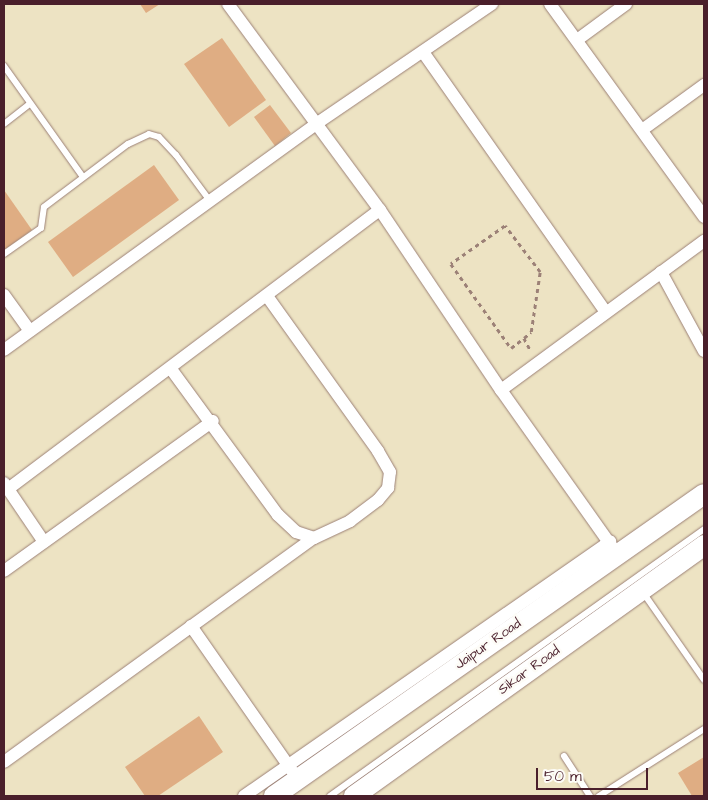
<!DOCTYPE html>
<html>
<head>
<meta charset="utf-8">
<style>
	body { margin:0 }
	#map { position:relative; width:708px; height:800px; overflow:hidden; background:#ede3c3; font-family:"Architects Daughter",sans-serif }
	div>[style] { position:absolute }
	.building>* { inset:0; background:#dfad83 }
	.path>* { height:2.5px; margin-top:-1.25px; transform-origin:0; background:repeating-linear-gradient(90deg,#9c8177 0 4px,transparent 0 8px) }
	.roads { filter:drop-shadow(0 0 1px #9c8177) drop-shadow(0 0 1px #9c8177) }
	.service>* { height:6px; margin:-3px; padding:0 3px; transform-origin:3px; border-radius:3px; background:#fff }
	.minor>* { height:12px; margin:-6px; padding:0 6px; transform-origin:6px; border-radius:6px; background:#fff }
	.primary>* { height:20px; margin:-10px; padding:0 10px; transform-origin:10px; border-radius:10px; background:#fff }
	span { translate:-50% -50%; white-space:nowrap; text-align:center; line-height:1.15; -webkit-text-stroke:5px #fdfcf7; paint-order:stroke }
	.street-label { font-size:14px; color:#4a1f2b }
	.frame { position:absolute; inset:0; border:5px solid #4a1f2b; pointer-events:none }
	.scale { position:absolute; left:536px; top:768px; width:112px; height:22px; box-sizing:border-box; border:2px solid #4a1f2b; border-top:0; padding-left:6px; font-size:15px; line-height:18px; white-space:nowrap; color:#4a1f2b; -webkit-text-stroke:4px #fdfcf7; paint-order:stroke }
</style>
</head>
<body>
<div id="map">
	<div class="building">
		<div style="clip-path:polygon(140px 4px,160px 4px,146px 13px)"></div>
		<div style="clip-path:polygon(222px 38px,266px 100px,229px 127px,184px 64px)"></div>
		<div style="clip-path:polygon(270px 105px,291px 133px,275px 146px,254px 117px)"></div>
		<div style="clip-path:polygon(154px 165px,179px 200px,73px 277px,48px 242px)"></div>
		<div style="clip-path:polygon(4px 190px,32px 230px,4px 250px)"></div>
		<div style="clip-path:polygon(199px 716px,223px 752px,158px 796px,145px 796px,125px 767px)"></div>
		<div style="clip-path:polygon(704px 757px,704px 796px,692px 796px,678px 773px)"></div>
	</div>
	<div class="path">
		<div style="left:524px;top:338px;width:9px;rotate:-41deg"></div>
		<div style="left:531px;top:332px;width:61px;rotate:-81.5deg"></div>
		<div style="left:540px;top:272px;width:58px;rotate:-127.3deg"></div>
		<div style="left:505px;top:226px;width:66px;rotate:144.9deg"></div>
		<div style="left:451px;top:264px;width:103px;rotate:54.5deg"></div>
		<div style="left:511px;top:348px;width:16px;rotate:-38deg"></div>
		<div style="left:524px;top:338px;width:15px;rotate:62deg"></div>
	</div>
	<div class="roads">
		<div class="service">
			<div style="left:4px;top:66px;width:136px;rotate:54.6deg"></div>
			<div style="left:4px;top:124px;width:33px;rotate:-38deg"></div>
			<div style="left:4px;top:254px;width:45px;rotate:-35.1deg"></div>
			<div style="left:41px;top:228px;width:21px;rotate:-82deg"></div>
			<div style="left:44px;top:207px;width:105px;rotate:-36.9deg"></div>
			<div style="left:128px;top:144px;width:23px;rotate:-25deg"></div>
			<div style="left:149px;top:134px;width:10px;rotate:17deg"></div>
			<div style="left:159px;top:137px;width:25px;rotate:47deg"></div>
			<div style="left:176px;top:155px;width:57px;rotate:53.5deg"></div>
			<div style="left:642px;top:591px;width:108px;rotate:55.1deg"></div>
			<div style="left:564px;top:756px;width:48px;rotate:57deg"></div>
			<div style="left:330px;top:796px;width:460px;rotate:-35.5deg"></div>
			<div style="left:599px;top:796px;width:125px;rotate:-32.5deg"></div>
		</div>
		<div class="minor">
			<div style="left:228px;top:4px;width:256px;rotate:53.6deg"></div>
			<div style="left:380px;top:210px;width:217px;rotate:56.1deg"></div>
			<div style="left:501px;top:390px;width:202px;rotate:54.7deg"></div>
			<div style="left:550px;top:4px;width:263px;rotate:54.1deg"></div>
			<div style="left:577px;top:40px;width:61px;rotate:-36.3deg"></div>
			<div style="left:423px;top:52px;width:318px;rotate:54.9deg"></div>
			<div style="left:642px;top:130px;width:77px;rotate:-36deg"></div>
			<div style="left:661px;top:272px;width:90px;rotate:61.4deg"></div>
			<div style="left:4px;top:295px;width:44px;rotate:54.2deg"></div>
			<div style="left:4px;top:350px;width:385px;rotate:-35.9deg"></div>
			<div style="left:316px;top:124px;width:213px;rotate:-34.3deg"></div>
			<div style="left:171px;top:369px;width:181px;rotate:53.8deg"></div>
			<div style="left:278px;top:515px;width:25px;rotate:43deg"></div>
			<div style="left:296px;top:532px;width:19px;rotate:18deg"></div>
			<div style="left:314px;top:538px;width:40px;rotate:-25deg"></div>
			<div style="left:350px;top:521px;width:35px;rotate:-37deg"></div>
			<div style="left:378px;top:500px;width:16px;rotate:-50deg"></div>
			<div style="left:388px;top:488px;width:16px;rotate:-83deg"></div>
			<div style="left:390px;top:472px;width:24px;rotate:-120deg"></div>
			<div style="left:378px;top:451px;width:191px;rotate:-125.6deg"></div>
			<div style="left:501px;top:390px;width:252px;rotate:-36.3deg"></div>
			<div style="left:4px;top:483px;width:71px;rotate:55.9deg"></div>
			<div style="left:8px;top:489px;width:465px;rotate:-36.9deg"></div>
			<div style="left:4px;top:571px;width:257px;rotate:-35.7deg"></div>
			<div style="left:191px;top:626px;width:177px;rotate:55.1deg"></div>
			<div style="left:4px;top:762px;width:382px;rotate:-35.9deg"></div>
			<div style="left:244px;top:796px;width:446px;rotate:-34.8deg"></div>
		</div>
		<div class="primary">
			<div style="left:274px;top:796px;width:525px;rotate:-35.08deg"></div>
			<div style="left:354px;top:796px;width:431px;rotate:-35.6deg"></div>
		</div>
	</div>
	<div class="street-label">
		<span style="left:488px;top:644px;rotate:-35deg">Jaipur Road</span>
		<span style="left:529px;top:670px;rotate:-36deg">Sikar Road</span>
	</div>
	<div class="frame"></div>
	<div class="scale">50 m</div>
</div>
</body>
</html>
